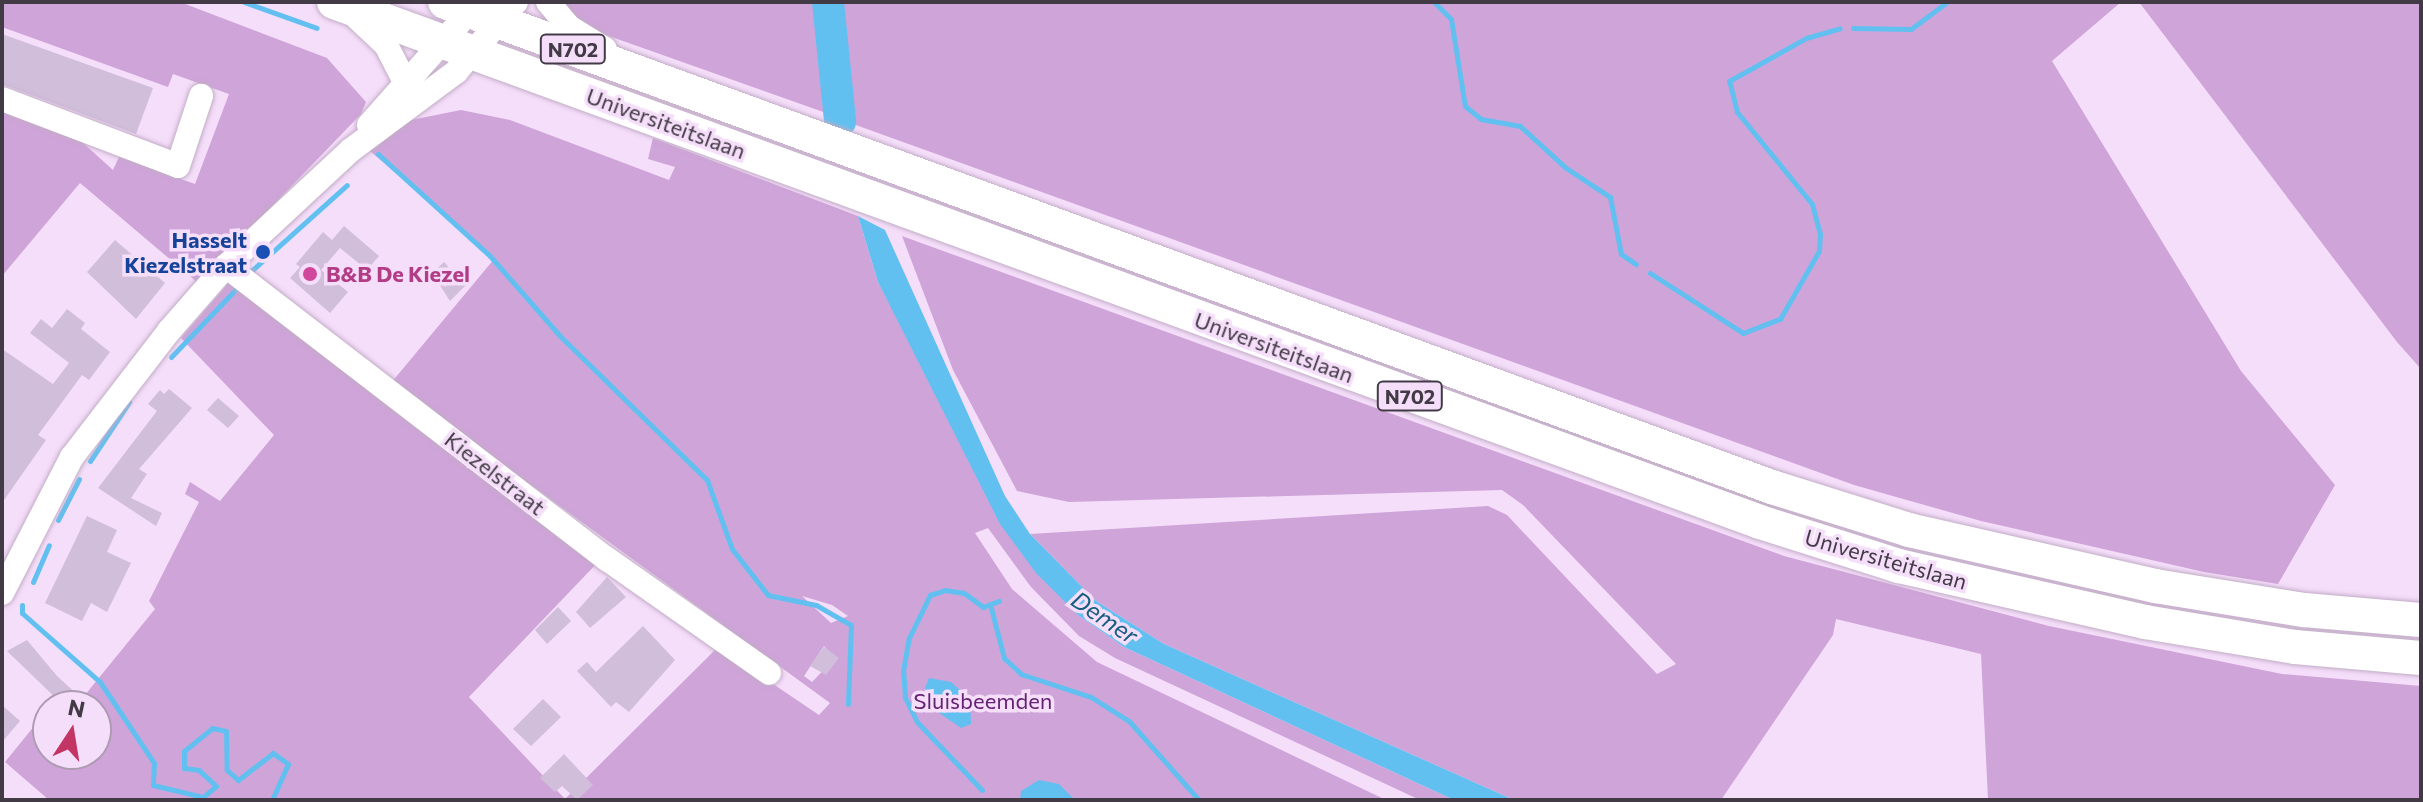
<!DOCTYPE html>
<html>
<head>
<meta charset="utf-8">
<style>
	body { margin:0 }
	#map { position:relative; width:2423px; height:802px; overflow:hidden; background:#f5defa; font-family:Commissioner,sans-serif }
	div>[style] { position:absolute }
	.green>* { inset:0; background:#cfa4d9 }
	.water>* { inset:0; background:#62c0f1 }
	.stream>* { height:5px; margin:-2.5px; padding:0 2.5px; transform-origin:2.5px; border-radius:2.5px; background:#62c0f1 }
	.river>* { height:32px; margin:-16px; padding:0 16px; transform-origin:16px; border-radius:16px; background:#62c0f1 }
	.building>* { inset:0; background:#d0bedb }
	.roads { filter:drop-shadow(0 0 2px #c2acc6) drop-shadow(0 0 2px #c2acc6) }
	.minor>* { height:24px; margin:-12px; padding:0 12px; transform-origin:12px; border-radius:12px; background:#fff }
	.highway>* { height:34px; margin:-17px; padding:0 17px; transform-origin:17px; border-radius:17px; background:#fff }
	.dots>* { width:22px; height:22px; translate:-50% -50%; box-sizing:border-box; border:4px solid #f5defa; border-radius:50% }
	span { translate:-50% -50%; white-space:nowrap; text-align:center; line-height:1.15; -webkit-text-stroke:7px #f5defa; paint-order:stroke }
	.shield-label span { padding:2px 6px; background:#f5defa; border:2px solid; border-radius:6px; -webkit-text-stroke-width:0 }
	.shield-label { font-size:20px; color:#423a44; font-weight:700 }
	.street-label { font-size:22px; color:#423a44 }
	.transit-label { font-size:22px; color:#164399; font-weight:700 }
	.right { translate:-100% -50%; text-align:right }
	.hotel-label { font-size:22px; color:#b23c85; font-weight:700 }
	.left { translate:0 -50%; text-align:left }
	.park-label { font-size:22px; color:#652274 }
	.water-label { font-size:24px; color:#165e7f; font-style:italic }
	.frame { position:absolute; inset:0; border:4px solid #423a44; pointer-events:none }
	.north { position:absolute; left:32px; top:690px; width:80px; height:80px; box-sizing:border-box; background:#f5defa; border:2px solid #ad9cb1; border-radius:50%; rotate:12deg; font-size:22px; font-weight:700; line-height:32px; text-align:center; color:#423a44 }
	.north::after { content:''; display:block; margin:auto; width:28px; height:36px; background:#c33664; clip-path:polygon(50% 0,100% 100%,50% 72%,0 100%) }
</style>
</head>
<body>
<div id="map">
	<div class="green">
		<div style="clip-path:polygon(2px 2px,180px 2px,327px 58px,366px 102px,361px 114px,198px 283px,80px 183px,2px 276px,2px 108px,72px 133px,113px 170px,119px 157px,195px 184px,229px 94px,173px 74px,168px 87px,2px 27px)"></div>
		<div style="clip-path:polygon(557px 2px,815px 2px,826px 113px,592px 30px)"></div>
		<div style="clip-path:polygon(840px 2px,2121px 2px,2052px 61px,2241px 371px,2335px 485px,2278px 584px,2204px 572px,1981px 521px,1854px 485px,853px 124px)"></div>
		<div style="clip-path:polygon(2139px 2px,2421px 2px,2421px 369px,2397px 342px)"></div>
		<div style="clip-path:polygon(evenodd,461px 110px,510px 120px,669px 180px,675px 167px,648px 159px,653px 138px,858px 216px,878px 282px,925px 370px,1078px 615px,1124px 647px,1454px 800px,1420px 800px,1115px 658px,1079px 636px,1031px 587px,988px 528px,975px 533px,1012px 589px,1097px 662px,1386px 800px,49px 800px,5px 762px,48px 709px,48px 754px,96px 754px,96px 706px,76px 706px,155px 609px,149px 601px,199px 502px,185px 494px,190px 482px,220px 501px,274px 435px,181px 338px,231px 280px,599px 561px,469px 697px,565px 799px,718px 647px,819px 715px,830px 703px,391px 383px,495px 258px,370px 151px,411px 120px,461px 110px,802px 596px,832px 605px,848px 616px,831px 623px,802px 596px,461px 110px,824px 646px,835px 658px,812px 682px,804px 676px,824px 646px)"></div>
		<div style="clip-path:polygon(902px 236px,1784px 556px,2049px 626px,2282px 674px,2421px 686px,2421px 800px,1988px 800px,1981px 654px,1836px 619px,1833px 635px,1721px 800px,1514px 800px,1164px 644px,1096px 601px,1030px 534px,1488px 506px,1507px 515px,1657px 674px,1676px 664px,1523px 505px,1502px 490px,1069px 502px,1017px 491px,953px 370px)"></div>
	</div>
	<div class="water">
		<div style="clip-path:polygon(858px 216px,885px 230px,1005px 496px,1030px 534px,1096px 601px,1164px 644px,1514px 800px,1454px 800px,1124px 647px,1078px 615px,1036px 573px,1000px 524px,878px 282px)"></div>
		<div style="clip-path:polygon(929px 678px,951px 682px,970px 699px,971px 724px,961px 728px,935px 710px,925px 688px)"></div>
		<div style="clip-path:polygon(1039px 780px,1059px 784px,1075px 800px,1020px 800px,1021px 791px)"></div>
	</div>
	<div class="stream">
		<div style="left:244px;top:2px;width:77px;rotate:19.6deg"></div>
		<div style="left:1434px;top:2px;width:24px;rotate:45deg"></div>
		<div style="left:1451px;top:19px;width:88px;rotate:80.9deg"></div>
		<div style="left:1465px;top:106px;width:21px;rotate:39deg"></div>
		<div style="left:1481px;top:119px;width:40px;rotate:10deg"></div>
		<div style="left:1520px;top:126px;width:62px;rotate:42.4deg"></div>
		<div style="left:1566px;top:168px;width:53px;rotate:33.4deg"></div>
		<div style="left:1610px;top:197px;width:58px;rotate:79.1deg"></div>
		<div style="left:1621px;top:254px;width:18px;rotate:34deg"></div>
		<div style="left:1853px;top:28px;width:58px;rotate:1deg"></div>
		<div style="left:1911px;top:29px;width:45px;rotate:-36.9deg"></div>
		<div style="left:378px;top:154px;width:151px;rotate:42.3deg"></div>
		<div style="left:490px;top:256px;width:106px;rotate:48.8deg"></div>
		<div style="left:560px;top:336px;width:206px;rotate:44.4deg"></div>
		<div style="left:707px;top:480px;width:73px;rotate:70.1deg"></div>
		<div style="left:732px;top:549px;width:58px;rotate:52deg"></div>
		<div style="left:768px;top:595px;width:49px;rotate:11.8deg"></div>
		<div style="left:816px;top:605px;width:40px;rotate:29.7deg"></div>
		<div style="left:851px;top:625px;width:79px;rotate:92.2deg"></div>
		<div style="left:250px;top:272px;width:130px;rotate:-41.9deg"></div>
		<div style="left:1650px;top:273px;width:111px;rotate:32.8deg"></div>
		<div style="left:1743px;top:333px;width:40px;rotate:-21deg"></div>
		<div style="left:1780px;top:319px;width:78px;rotate:-60.2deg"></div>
		<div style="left:1819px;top:251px;width:17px;rotate:-87deg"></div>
		<div style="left:1820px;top:234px;width:31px;rotate:-105deg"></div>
		<div style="left:1812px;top:204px;width:119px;rotate:-129.2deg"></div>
		<div style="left:1737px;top:112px;width:32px;rotate:-104deg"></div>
		<div style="left:1729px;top:81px;width:88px;rotate:-29.2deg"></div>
		<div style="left:1806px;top:38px;width:35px;rotate:-16deg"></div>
		<div style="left:171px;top:357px;width:94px;rotate:-46.3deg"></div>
		<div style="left:90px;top:461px;width:71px;rotate:-56.5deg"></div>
		<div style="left:58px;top:520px;width:46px;rotate:-62.9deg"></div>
		<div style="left:33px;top:582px;width:40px;rotate:-66.6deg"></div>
		<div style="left:22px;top:605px;width:8px;rotate:90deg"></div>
		<div style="left:22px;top:613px;width:104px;rotate:41.5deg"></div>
		<div style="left:100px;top:682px;width:97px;rotate:56.3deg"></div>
		<div style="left:154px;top:763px;width:22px;rotate:93deg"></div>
		<div style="left:153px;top:785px;width:51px;rotate:13.5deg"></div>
		<div style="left:203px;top:797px;width:17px;rotate:-40deg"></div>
		<div style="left:216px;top:786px;width:23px;rotate:-137deg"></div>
		<div style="left:199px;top:770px;width:15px;rotate:-172deg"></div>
		<div style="left:184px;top:768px;width:17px;rotate:-90deg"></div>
		<div style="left:184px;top:751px;width:36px;rotate:-39deg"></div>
		<div style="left:212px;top:728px;width:14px;rotate:12deg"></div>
		<div style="left:226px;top:731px;width:39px;rotate:89deg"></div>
		<div style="left:227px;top:770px;width:15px;rotate:42deg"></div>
		<div style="left:238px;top:780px;width:44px;rotate:-37.6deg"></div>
		<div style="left:273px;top:753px;width:19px;rotate:36deg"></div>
		<div style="left:288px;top:764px;width:39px;rotate:114deg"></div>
		<div style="left:991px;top:608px;width:52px;rotate:75.4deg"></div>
		<div style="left:1004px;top:658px;width:23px;rotate:43deg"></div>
		<div style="left:1021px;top:674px;width:74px;rotate:18.2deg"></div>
		<div style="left:1091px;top:697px;width:45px;rotate:32.3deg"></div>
		<div style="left:1129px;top:721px;width:106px;rotate:48.5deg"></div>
		<div style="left:982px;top:790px;width:94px;rotate:-133.7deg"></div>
		<div style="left:917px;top:722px;width:28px;rotate:-116deg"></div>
		<div style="left:905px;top:697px;width:26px;rotate:-94deg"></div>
		<div style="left:903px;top:671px;width:34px;rotate:-80deg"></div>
		<div style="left:909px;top:638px;width:48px;rotate:-64deg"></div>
		<div style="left:930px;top:595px;width:16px;rotate:-18deg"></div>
		<div style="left:945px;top:590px;width:19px;rotate:9deg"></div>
		<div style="left:964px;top:593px;width:24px;rotate:36deg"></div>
		<div style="left:983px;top:607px;width:17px;rotate:-21deg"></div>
	</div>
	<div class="river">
		<div style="left:828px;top:2px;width:120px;rotate:84.2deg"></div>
	</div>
	<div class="building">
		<div style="clip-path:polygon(2px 34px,153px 88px,136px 134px,2px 84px)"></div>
		<div style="clip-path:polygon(344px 226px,379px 256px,367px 270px,340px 248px,321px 270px,348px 292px,330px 313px,290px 278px,300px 267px,296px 264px,323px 232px,332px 240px)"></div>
		<div style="clip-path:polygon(115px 240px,165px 283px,136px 319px,87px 272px)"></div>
		<div style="clip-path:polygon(444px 262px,466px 285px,450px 301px,432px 273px)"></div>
		<div style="clip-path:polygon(67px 309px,85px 323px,81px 329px,110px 352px,89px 380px,82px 375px,38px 435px,46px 440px,2px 503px,2px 349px,53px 384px,69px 363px,30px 333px,41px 319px,52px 328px)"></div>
		<div style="clip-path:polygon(169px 389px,192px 408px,139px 469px,147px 474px,131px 498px,162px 513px,156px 526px,98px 488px,157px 411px,148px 404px,160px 390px,164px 394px)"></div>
		<div style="clip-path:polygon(218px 398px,239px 416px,228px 428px,207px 410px)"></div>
		<div style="clip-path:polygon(87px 516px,117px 530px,107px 552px,131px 563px,107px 612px,91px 603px,82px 621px,45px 603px)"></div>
		<div style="clip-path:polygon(607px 577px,626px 597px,590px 628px,576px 612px)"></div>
		<div style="clip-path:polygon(558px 607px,571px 621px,547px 644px,535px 630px)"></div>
		<div style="clip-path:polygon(643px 626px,675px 660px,629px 712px,616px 702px,611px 707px,577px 671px,587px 662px,596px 672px)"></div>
		<div style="clip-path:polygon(27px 640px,57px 676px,90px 706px,64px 706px,7px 651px)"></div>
		<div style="clip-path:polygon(824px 647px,839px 658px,826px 675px,810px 666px)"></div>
		<div style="clip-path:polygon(543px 699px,561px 717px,531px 746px,513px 729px)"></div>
		<div style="clip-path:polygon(2px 705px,20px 721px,2px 742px)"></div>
		<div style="clip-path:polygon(564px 754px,593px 785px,577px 800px,562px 786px,555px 792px,540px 778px)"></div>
	</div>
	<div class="roads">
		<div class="minor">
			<div style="left:548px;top:2px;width:33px;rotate:50deg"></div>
			<div style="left:569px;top:27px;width:42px;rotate:31.4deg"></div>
			<div style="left:351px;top:12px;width:48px;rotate:43.3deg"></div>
			<div style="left:386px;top:45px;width:42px;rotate:62.8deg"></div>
			<div style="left:2px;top:99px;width:188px;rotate:20.8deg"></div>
			<div style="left:178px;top:166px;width:74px;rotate:-71.8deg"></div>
			<div style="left:369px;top:125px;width:164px;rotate:-48.5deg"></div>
			<div style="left:226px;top:266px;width:481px;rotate:37.6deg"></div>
			<div style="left:607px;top:559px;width:198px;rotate:35.1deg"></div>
			<div style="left:2px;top:593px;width:153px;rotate:-62.8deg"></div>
			<div style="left:72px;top:457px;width:159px;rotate:-52.4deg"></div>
			<div style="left:169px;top:331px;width:86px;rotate:-48.8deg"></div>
			<div style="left:226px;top:266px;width:171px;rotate:-42.9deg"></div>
			<div style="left:351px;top:150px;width:131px;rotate:-36.6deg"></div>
			<div style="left:456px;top:72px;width:92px;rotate:-49.4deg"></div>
		</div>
		<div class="highway">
			<div style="left:334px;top:2px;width:1518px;rotate:20.03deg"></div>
			<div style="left:1760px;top:522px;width:146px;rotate:17.6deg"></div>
			<div style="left:1899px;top:566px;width:252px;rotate:12.8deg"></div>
			<div style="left:2145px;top:622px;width:152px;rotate:9.5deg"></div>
			<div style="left:2295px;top:647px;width:126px;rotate:5deg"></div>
			<div style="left:445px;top:2px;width:1413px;rotate:20.08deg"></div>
			<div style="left:1772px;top:487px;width:144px;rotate:17.4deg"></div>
			<div style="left:1909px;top:530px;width:252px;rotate:12.8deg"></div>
			<div style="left:2155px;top:586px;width:151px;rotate:9.2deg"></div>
			<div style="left:2304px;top:610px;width:117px;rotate:4.9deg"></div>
		</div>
	</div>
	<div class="dots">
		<div style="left:263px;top:252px;background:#1a4fb4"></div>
		<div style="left:310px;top:274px;background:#d1479c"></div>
	</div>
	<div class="shield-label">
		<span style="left:573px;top:49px">N702</span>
		<span style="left:1410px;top:396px">N702</span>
	</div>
	<div class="street-label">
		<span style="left:666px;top:123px;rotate:20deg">Universiteitslaan</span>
		<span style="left:1274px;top:347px;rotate:20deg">Universiteitslaan</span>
		<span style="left:495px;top:473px;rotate:38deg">Kiezelstraat</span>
		<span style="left:1886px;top:559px;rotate:16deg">Universiteitslaan</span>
	</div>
	<div class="transit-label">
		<span class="right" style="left:247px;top:252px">Hasselt<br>Kiezelstraat</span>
	</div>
	<div class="hotel-label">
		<span class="left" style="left:326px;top:274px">B&amp;B De Kiezel</span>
	</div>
	<div class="park-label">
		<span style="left:983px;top:701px">Sluisbeemden</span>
	</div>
	<div class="water-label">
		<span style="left:1105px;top:617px;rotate:34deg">Demer</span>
	</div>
	<div class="frame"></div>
	<div class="north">N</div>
</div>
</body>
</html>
